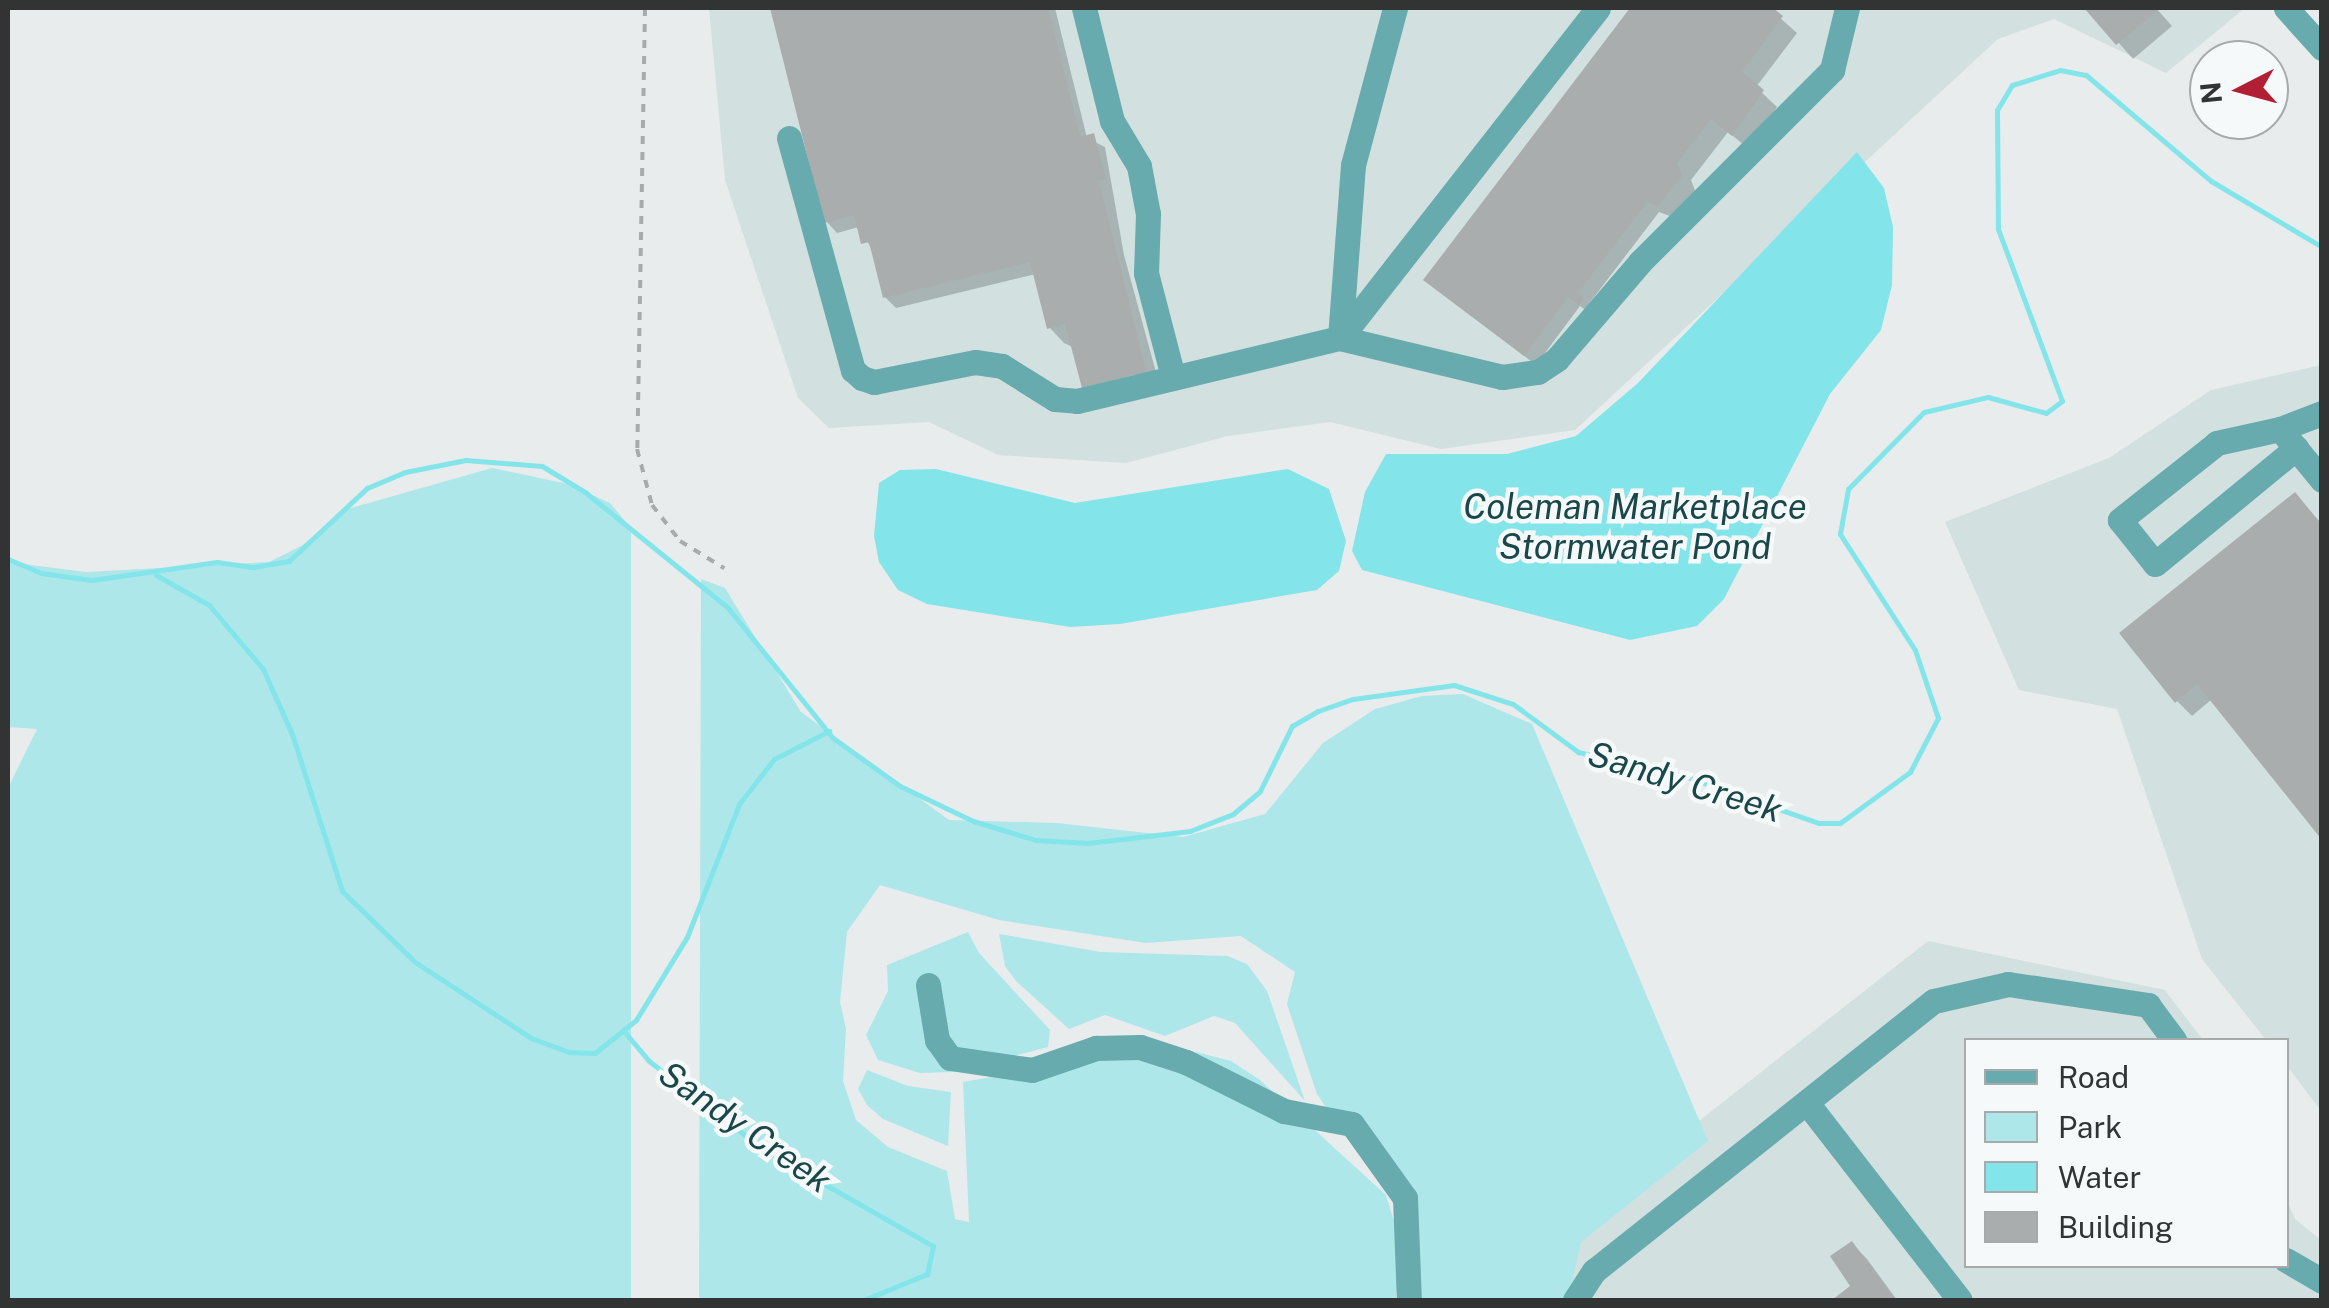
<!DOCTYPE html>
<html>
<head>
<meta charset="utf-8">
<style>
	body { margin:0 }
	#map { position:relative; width:2329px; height:1308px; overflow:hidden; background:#e8ecec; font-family:"Public Sans",sans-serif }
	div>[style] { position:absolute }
	.built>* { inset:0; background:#d3e0e0 }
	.green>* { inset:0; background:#aee7ea }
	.water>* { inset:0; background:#83e5ea }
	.shadow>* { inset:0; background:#0003 }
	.stream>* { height:5px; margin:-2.5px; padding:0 2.5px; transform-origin:2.5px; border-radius:2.5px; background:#83e5ea }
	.building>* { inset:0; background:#a9adad }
	.path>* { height:4px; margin-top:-2px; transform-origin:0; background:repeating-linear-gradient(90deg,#a7abab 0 8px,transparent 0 16px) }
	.minor>* { height:25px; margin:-12.5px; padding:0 12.5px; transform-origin:12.5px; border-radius:12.5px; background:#67abae }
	span { translate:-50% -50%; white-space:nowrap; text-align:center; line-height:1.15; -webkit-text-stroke:9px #f5f9f9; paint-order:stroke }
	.water-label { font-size:35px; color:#1a4749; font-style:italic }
	.frame { position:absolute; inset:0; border:10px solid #323434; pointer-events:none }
	.legend { position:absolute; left:1964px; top:1038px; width:325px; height:230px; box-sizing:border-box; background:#f5f9f9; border:2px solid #a7aaaa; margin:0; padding:12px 18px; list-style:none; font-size:30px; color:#323434 }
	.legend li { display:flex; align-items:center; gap:20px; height:50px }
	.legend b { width:50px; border:2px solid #a7aaaa }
	.north { position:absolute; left:2189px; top:40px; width:100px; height:100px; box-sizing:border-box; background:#f5f9f9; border:2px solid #a7aaaa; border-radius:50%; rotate:264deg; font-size:28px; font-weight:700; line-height:40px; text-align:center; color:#323434 }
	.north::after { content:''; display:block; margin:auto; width:35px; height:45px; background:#b21f34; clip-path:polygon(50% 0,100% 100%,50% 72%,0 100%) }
</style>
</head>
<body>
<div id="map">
	<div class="built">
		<div style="clip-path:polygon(709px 8px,2245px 8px,2166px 73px,2054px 19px,1998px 39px,1575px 430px,1441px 449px,1330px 422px,1228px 436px,1126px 463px,998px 455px,929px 422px,829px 428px,798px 398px,725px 180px)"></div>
		<div style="clip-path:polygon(2321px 365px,2321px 1111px,2287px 1066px,2286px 1040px,2266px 1040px,2202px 959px,2117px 709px,2019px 690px,1945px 522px,2109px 458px,2211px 390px)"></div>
		<div style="clip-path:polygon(1928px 941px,2165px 990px,2203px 1040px,1966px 1040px,1966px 1266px,2286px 1266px,2287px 1200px,2295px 1219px,2321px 1240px,2320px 1300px,1540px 1300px,1550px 1238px)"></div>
	</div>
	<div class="green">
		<div style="clip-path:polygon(492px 468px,568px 484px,610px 503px,631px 528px,631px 1300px,8px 1300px,8px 788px,37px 729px,8px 727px,8px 562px,86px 572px,269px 562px,303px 545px,344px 510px)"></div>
		<div style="clip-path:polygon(701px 579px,725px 588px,801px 712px,949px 820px,1057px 823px,1183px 837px,1265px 814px,1323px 743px,1375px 709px,1422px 696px,1463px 694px,1532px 724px,1708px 1141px,1581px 1242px,1568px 1300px,1415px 1300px,1411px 1190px,1344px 1134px,1317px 1094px,1287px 1004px,1295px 972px,1241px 936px,1146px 943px,999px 920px,880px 885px,847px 932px,840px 1002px,846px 1029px,843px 1081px,856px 1120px,888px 1147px,947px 1171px,955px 1219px,969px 1222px,963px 1082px,1144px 1051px,1196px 1052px,1231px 1061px,1260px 1080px,1386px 1195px,1400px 1241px,1396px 1300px,699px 1300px)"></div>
		<div style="clip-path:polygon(968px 932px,979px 953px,1050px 1030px,1048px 1047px,953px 1072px,920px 1073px,878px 1060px,866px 1035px,888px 991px,887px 965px)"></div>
		<div style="clip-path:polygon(999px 934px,1101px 952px,1227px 956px,1247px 964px,1267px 991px,1305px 1101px,1235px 1023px,1214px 1016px,1165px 1036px,1105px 1015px,1069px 1029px,1016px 981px,1005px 966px)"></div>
		<div style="clip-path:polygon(867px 1070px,908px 1086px,951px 1092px,948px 1146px,883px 1119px,867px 1105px,858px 1089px)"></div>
	</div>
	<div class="water">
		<div style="clip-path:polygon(1857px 152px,1884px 188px,1893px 227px,1892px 285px,1881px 330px,1830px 394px,1724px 599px,1697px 626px,1630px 640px,1362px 570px,1352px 551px,1365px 492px,1386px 454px,1507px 454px,1576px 436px,1638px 383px)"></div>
		<div style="clip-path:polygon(936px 469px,1075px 503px,1288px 469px,1329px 489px,1346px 541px,1339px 571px,1317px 590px,1120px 624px,1070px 627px,927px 604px,898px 590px,879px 562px,874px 536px,879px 483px,900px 470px)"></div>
	</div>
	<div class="shadow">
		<div style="clip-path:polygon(773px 8px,1055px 8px,1087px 138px,1105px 147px,1124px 255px,1160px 387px,1064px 343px,1049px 327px,1036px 274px,896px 308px,885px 297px,875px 255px,859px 227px,837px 233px,826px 221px)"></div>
		<div style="clip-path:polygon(1633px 8px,1769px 8px,1797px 33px,1756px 87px,1777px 107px,1749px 149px,1728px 132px,1691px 180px,1696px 193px,1670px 216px,1659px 212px,1588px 305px,1591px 314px,1580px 306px,1536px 365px,1426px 280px)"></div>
		<div style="clip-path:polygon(2088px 8px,2156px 8px,2172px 26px,2133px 59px)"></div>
		<div style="clip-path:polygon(2295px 495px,2322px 524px,2212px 699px,2192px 716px,2177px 701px)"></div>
		<div style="clip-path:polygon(1852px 1244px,1867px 1259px,1897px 1300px,1836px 1300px,1854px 1287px)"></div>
	</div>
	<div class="stream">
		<div style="left:8px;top:559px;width:36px;rotate:23deg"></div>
		<div style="left:41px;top:573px;width:51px;rotate:7.8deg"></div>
		<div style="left:92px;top:580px;width:126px;rotate:-8.2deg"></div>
		<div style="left:217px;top:562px;width:37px;rotate:8deg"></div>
		<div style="left:254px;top:567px;width:36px;rotate:-10deg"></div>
		<div style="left:289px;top:561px;width:107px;rotate:-43.1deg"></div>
		<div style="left:367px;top:488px;width:41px;rotate:-22.8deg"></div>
		<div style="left:405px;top:472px;width:62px;rotate:-11.1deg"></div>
		<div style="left:466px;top:460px;width:76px;rotate:4.5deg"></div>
		<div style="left:542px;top:466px;width:50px;rotate:31.2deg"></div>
		<div style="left:585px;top:492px;width:184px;rotate:39deg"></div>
		<div style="left:728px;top:608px;width:167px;rotate:51.1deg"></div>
		<div style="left:833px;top:738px;width:82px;rotate:35.6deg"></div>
		<div style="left:900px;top:786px;width:81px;rotate:25.6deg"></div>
		<div style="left:973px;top:821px;width:66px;rotate:16.8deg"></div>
		<div style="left:1036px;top:840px;width:52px;rotate:3.3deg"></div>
		<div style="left:1088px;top:843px;width:103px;rotate:-6.7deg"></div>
		<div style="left:1190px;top:831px;width:46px;rotate:-21.6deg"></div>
		<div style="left:1233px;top:814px;width:35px;rotate:-40deg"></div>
		<div style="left:1260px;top:791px;width:72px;rotate:-63.8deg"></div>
		<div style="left:1292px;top:726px;width:30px;rotate:-30deg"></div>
		<div style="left:1318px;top:711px;width:37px;rotate:-19deg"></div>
		<div style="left:1353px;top:699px;width:102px;rotate:-7.9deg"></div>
		<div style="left:1454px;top:685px;width:62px;rotate:17.9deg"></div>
		<div style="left:1513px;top:704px;width:81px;rotate:36.4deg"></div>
		<div style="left:1578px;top:752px;width:109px;rotate:12.8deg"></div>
		<div style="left:1684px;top:776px;width:143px;rotate:19.2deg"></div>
		<div style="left:1819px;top:823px;width:21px"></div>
		<div style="left:1840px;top:823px;width:87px;rotate:-36.1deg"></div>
		<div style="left:1910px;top:772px;width:61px;rotate:-62.6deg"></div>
		<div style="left:1938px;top:718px;width:72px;rotate:-108.7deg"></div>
		<div style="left:1915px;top:650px;width:138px;rotate:-122.9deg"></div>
		<div style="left:1840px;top:534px;width:46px;rotate:-79.9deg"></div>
		<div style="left:1848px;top:489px;width:108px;rotate:-45.4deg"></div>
		<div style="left:1924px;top:412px;width:66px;rotate:-13.2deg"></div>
		<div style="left:1988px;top:397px;width:60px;rotate:15.4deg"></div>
		<div style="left:2046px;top:413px;width:20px;rotate:-37deg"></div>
		<div style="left:2062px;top:401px;width:184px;rotate:-110.4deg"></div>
		<div style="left:1998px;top:229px;width:119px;rotate:-90.5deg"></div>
		<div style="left:1997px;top:110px;width:29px;rotate:-59deg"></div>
		<div style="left:2012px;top:85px;width:50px;rotate:-17.4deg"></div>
		<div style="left:2060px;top:70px;width:26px;rotate:11deg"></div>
		<div style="left:2086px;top:75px;width:164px;rotate:40.3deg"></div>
		<div style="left:2211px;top:181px;width:129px;rotate:30.7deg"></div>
		<div style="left:156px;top:575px;width:61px;rotate:29.5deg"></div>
		<div style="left:209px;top:605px;width:84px;rotate:49.8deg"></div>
		<div style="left:263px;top:669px;width:71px;rotate:66deg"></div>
		<div style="left:292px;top:734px;width:165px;rotate:72.3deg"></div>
		<div style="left:342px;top:891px;width:102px;rotate:44.2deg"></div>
		<div style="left:415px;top:962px;width:139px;rotate:33.2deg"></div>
		<div style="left:531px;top:1038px;width:40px;rotate:20.2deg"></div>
		<div style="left:569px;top:1052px;width:26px;rotate:2deg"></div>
		<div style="left:595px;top:1053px;width:53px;rotate:-38.8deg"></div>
		<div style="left:636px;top:1020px;width:97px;rotate:-58.4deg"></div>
		<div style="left:687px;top:937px;width:143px;rotate:-68.6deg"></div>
		<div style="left:739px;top:804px;width:57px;rotate:-52.1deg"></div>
		<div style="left:774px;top:759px;width:62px;rotate:-27deg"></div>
		<div style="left:623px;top:1030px;width:40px;rotate:50deg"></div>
		<div style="left:649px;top:1061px;width:144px;rotate:37.7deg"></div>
		<div style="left:763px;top:1149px;width:196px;rotate:29.7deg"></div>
		<div style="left:933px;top:1246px;width:29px;rotate:102deg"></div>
		<div style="left:927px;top:1274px;width:68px;rotate:157.6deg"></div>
	</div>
	<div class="building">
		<div style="clip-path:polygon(770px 8px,1048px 8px,1080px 137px,1094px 133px,1106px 179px,1099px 181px,1146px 372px,1082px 388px,1065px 324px,1047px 329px,1030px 262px,883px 298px,869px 242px,861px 244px,854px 215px,824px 223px)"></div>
		<div style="clip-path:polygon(1630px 8px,1773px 8px,1783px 16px,1742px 72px,1764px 90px,1732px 136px,1711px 119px,1677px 163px,1682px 176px,1658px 206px,1647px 202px,1578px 293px,1584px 298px,1579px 305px,1568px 297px,1524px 356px,1423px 280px)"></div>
		<div style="clip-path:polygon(2084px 8px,2160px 8px,2116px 45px)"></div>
		<div style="clip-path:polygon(2295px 492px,2322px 525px,2322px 840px,2197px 684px,2175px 703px,2119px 633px)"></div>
		<div style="clip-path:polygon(1852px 1241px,1895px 1300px,1832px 1300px,1850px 1286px,1830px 1256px)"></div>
	</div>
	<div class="path">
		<div style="left:645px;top:8px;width:441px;rotate:91deg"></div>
		<div style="left:637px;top:449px;width:58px;rotate:75deg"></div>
		<div style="left:652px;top:505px;width:46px;rotate:52.1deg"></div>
		<div style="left:680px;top:541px;width:52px;rotate:31.5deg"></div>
	</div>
	<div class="minor">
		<div style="left:1084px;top:8px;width:116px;rotate:76.1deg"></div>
		<div style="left:1112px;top:121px;width:52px;rotate:59deg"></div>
		<div style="left:1139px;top:166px;width:49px;rotate:79.4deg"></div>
		<div style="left:1148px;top:214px;width:59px;rotate:91.9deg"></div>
		<div style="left:1146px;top:273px;width:107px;rotate:75.4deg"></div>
		<div style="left:1598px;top:8px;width:419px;rotate:128deg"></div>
		<div style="left:1340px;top:338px;width:167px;rotate:13.5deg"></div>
		<div style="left:1502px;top:377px;width:36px;rotate:-8deg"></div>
		<div style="left:1538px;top:372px;width:23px;rotate:-34deg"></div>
		<div style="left:1557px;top:359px;width:128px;rotate:-49.4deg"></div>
		<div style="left:1640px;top:262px;width:272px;rotate:-45deg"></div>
		<div style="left:1832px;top:70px;width:64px;rotate:-76.4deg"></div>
		<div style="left:2286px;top:8px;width:54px;rotate:48deg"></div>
		<div style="left:789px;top:138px;width:241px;rotate:74.6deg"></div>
		<div style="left:853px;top:370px;width:12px;rotate:42deg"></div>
		<div style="left:862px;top:378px;width:13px;rotate:18deg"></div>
		<div style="left:874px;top:382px;width:103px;rotate:-11.2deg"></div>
		<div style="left:975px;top:362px;width:27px;rotate:8deg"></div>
		<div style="left:1002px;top:366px;width:62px;rotate:31.9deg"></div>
		<div style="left:1055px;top:399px;width:22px;rotate:5deg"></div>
		<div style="left:1077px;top:401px;width:270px;rotate:-13.5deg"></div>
		<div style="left:1340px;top:338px;width:173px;rotate:-85.7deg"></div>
		<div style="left:1353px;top:165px;width:163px;rotate:-75deg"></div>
		<div style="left:2322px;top:413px;width:45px;rotate:159.1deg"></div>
		<div style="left:2280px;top:429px;width:66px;rotate:50.5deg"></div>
		<div style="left:2280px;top:429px;width:65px;rotate:167.5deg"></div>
		<div style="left:2217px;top:443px;width:124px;rotate:141.6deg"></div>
		<div style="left:2120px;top:520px;width:56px;rotate:51.5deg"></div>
		<div style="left:2155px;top:564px;width:183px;rotate:-39.4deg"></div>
		<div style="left:928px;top:985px;width:56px;rotate:80.7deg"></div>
		<div style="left:937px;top:1040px;width:22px;rotate:54deg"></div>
		<div style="left:950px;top:1058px;width:83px;rotate:8.3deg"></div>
		<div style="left:1032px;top:1070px;width:68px;rotate:-19deg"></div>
		<div style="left:1096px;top:1048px;width:44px;rotate:-1.3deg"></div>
		<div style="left:1140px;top:1047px;width:48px;rotate:18.1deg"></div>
		<div style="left:1186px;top:1062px;width:110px;rotate:26.6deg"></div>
		<div style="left:1284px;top:1111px;width:69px;rotate:10.8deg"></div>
		<div style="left:1352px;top:1124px;width:91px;rotate:54.4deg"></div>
		<div style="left:1405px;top:1198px;width:102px;rotate:87.8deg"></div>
		<div style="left:1807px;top:1103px;width:249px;rotate:52.2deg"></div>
		<div style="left:2286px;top:1260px;width:42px;rotate:30.3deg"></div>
		<div style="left:1575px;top:1300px;width:35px;rotate:-57deg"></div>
		<div style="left:1594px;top:1271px;width:434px;rotate:-38.5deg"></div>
		<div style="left:1934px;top:1001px;width:76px;rotate:-12.9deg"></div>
		<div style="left:2008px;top:984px;width:142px;rotate:8.5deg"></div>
		<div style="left:2148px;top:1005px;width:44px;rotate:53.4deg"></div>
	</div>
	<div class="water-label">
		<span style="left:1635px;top:527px">Coleman Marketplace<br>Stormwater Pond</span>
		<span style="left:1685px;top:782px;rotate:17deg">Sandy Creek</span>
		<span style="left:745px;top:1127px;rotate:35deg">Sandy Creek</span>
	</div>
	<div class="frame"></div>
	<ul class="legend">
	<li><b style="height:12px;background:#67abae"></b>Road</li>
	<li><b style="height:28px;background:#aee7ea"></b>Park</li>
	<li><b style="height:28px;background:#83e5ea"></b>Water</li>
	<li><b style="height:28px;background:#a9adad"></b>Building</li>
	</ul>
	<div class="north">N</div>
</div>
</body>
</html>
